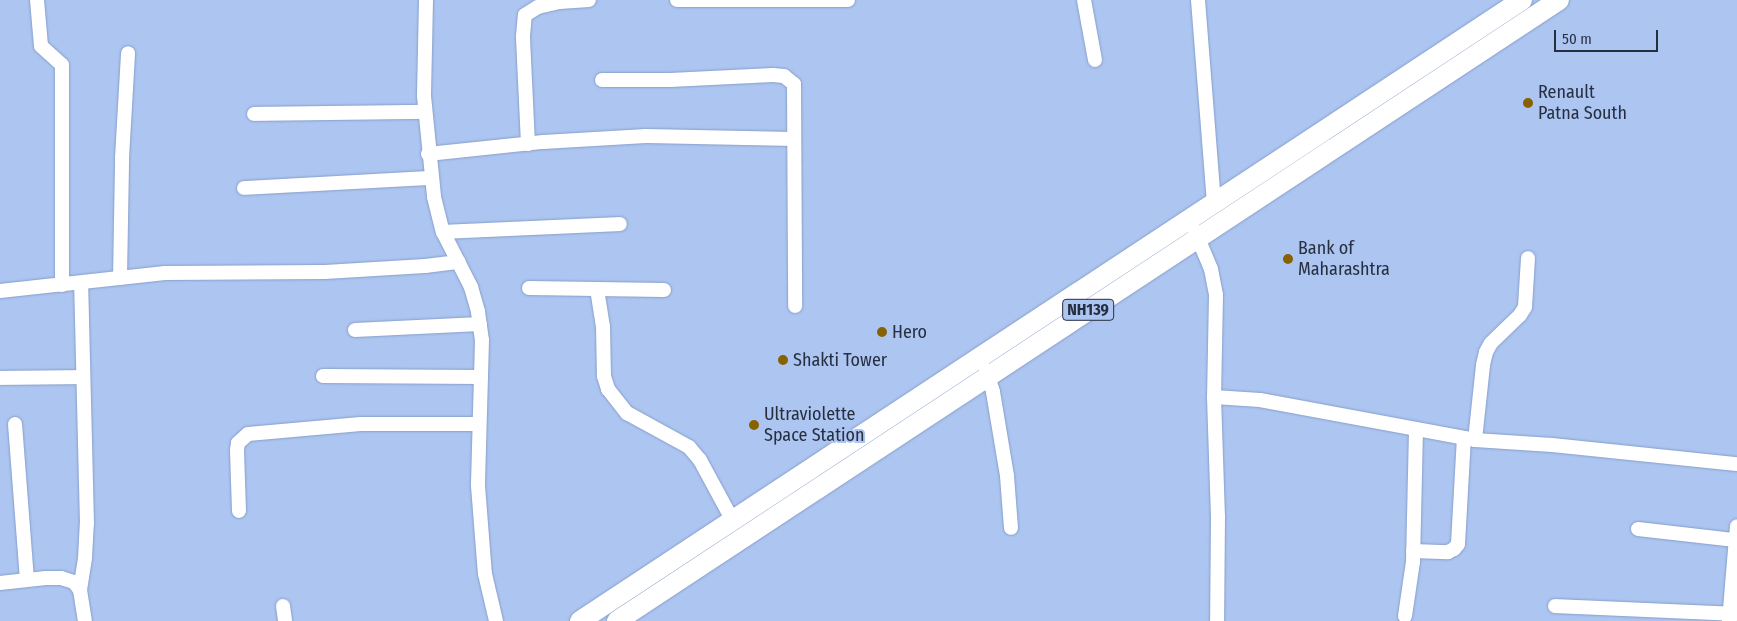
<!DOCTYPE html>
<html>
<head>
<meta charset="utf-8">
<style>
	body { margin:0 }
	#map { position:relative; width:1737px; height:621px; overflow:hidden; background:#adc5f1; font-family:"Fira Sans Condensed",sans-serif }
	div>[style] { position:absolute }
	.roads { filter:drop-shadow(0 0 1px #879fc9) drop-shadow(0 0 1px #879fc9) }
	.minor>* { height:14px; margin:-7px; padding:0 7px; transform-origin:7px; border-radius:7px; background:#fff }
	.highway>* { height:20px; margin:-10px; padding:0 10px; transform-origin:10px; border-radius:10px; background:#fff }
	.dots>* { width:14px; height:14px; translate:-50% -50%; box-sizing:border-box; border:2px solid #adc5f1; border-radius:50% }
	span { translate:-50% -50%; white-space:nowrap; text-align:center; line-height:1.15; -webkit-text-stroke:4px #adc5f1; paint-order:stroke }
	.shield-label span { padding:1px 4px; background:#adc5f1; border:1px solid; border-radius:4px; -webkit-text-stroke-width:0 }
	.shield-label { font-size:16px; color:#262f40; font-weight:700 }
	.poi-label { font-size:18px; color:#262f40 }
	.left { translate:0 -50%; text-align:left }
	.scale { position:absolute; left:1554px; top:30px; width:104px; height:22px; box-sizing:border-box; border:2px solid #262f40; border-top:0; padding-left:6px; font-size:15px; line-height:18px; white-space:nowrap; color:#262f40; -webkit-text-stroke:4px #adc5f1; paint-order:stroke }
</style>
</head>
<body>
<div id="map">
	<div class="roads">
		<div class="minor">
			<div style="left:37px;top:0;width:46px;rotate:85deg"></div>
			<div style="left:41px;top:46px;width:28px;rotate:42deg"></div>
			<div style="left:62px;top:65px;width:220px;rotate:90deg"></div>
			<div style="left:426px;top:0;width:96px;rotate:91.2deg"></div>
			<div style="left:424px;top:96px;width:101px;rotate:84.3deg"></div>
			<div style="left:434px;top:197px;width:36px;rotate:76deg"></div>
			<div style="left:443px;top:232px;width:62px;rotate:63deg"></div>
			<div style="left:471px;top:287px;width:26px;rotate:74deg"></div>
			<div style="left:478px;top:312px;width:28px;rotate:82deg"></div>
			<div style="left:482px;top:340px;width:146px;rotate:91.6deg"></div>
			<div style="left:478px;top:486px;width:88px;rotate:85.5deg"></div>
			<div style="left:485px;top:574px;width:48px;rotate:76.8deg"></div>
			<div style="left:677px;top:0;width:171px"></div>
			<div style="left:1084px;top:0;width:61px;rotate:79.6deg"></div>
			<div style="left:1198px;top:0;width:205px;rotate:85.5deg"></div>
			<div style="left:602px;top:80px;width:68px"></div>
			<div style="left:670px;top:80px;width:103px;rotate:-2.8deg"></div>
			<div style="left:773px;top:75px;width:11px;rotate:5deg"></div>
			<div style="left:784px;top:76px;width:13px;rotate:39deg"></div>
			<div style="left:794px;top:84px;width:222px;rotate:89.7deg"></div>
			<div style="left:254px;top:114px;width:171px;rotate:-0.7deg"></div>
			<div style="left:528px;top:144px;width:108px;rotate:-92.7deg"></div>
			<div style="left:523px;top:36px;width:21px;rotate:-85deg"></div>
			<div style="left:525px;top:15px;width:15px;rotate:-32deg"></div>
			<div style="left:538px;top:7px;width:22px;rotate:-13deg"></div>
			<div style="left:559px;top:2px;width:30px;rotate:-4deg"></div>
			<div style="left:428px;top:154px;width:116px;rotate:-6deg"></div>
			<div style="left:543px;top:142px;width:103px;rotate:-3.3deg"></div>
			<div style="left:646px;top:136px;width:148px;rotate:1.2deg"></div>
			<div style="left:244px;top:188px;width:187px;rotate:-3.1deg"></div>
			<div style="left:1195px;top:231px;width:41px;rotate:67.2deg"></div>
			<div style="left:1211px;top:269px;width:26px;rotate:79deg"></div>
			<div style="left:1216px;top:295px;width:102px;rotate:91.1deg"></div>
			<div style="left:1214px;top:397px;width:119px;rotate:88.1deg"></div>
			<div style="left:1218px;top:516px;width:105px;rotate:90.5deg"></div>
			<div style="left:443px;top:232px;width:177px;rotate:-2.6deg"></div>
			<div style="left:120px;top:278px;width:120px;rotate:-89deg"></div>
			<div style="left:122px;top:158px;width:105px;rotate:-86.7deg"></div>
			<div style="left:529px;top:288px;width:135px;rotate:0.8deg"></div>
			<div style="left:597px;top:289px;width:37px;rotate:81deg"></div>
			<div style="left:603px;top:326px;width:50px;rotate:88.9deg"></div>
			<div style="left:604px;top:376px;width:14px;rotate:73deg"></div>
			<div style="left:608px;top:389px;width:31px;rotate:52deg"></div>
			<div style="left:627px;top:413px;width:71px;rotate:28.7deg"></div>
			<div style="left:689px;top:447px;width:17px;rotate:50deg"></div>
			<div style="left:700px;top:460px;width:69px;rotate:61.6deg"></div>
			<div style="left:0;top:291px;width:166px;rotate:-6.2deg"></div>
			<div style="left:165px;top:273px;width:160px;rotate:-0.4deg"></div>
			<div style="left:325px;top:272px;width:100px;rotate:-3.4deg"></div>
			<div style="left:425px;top:266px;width:34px;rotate:-7deg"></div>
			<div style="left:355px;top:330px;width:125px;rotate:-2.7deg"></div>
			<div style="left:986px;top:370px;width:23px;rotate:72deg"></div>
			<div style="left:993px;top:392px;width:85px;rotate:80.5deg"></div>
			<div style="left:1007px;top:476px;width:52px;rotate:85.6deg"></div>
			<div style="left:323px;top:376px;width:158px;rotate:0.4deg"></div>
			<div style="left:0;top:378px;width:83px;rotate:-0.7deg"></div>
			<div style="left:1214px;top:397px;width:46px;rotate:3.7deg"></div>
			<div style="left:1260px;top:400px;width:219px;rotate:10.5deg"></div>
			<div style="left:1475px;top:440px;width:77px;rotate:3.7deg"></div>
			<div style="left:1552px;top:445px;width:186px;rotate:5.9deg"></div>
			<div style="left:15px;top:424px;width:155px;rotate:85.6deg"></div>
			<div style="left:1475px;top:440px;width:75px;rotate:-83.9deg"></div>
			<div style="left:1483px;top:365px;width:13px;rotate:-77deg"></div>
			<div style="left:1486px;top:352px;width:10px;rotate:-61deg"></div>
			<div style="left:1491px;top:343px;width:40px;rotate:-44deg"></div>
			<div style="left:1520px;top:315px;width:9px;rotate:-58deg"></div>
			<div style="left:1525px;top:307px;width:49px;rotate:-86.5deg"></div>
			<div style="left:239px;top:511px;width:61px;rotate:-91.9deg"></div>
			<div style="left:237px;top:450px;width:7px;rotate:-82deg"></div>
			<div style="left:238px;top:443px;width:13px;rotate:-42deg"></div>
			<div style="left:248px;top:434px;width:113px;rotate:-5.1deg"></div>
			<div style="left:361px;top:424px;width:118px"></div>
			<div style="left:1638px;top:529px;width:98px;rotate:6.5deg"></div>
			<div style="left:1413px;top:551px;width:35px;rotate:2deg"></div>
			<div style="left:1448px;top:552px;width:7px;rotate:-27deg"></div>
			<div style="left:1454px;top:549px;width:6px;rotate:-51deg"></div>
			<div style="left:1458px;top:544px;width:106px;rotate:-86.8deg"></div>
			<div style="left:0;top:583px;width:46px;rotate:-6.2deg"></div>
			<div style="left:46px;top:578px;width:15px"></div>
			<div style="left:61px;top:578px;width:14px;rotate:17deg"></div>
			<div style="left:74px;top:582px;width:10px;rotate:53deg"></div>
			<div style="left:80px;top:590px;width:31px;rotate:81deg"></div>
			<div style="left:80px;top:590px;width:32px;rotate:-81deg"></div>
			<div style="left:85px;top:558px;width:34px;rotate:-87deg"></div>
			<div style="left:87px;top:524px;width:241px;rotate:-91.4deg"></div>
			<div style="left:283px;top:606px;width:15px;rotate:82deg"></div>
			<div style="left:1555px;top:606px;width:182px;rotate:2.5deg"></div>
			<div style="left:1405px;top:616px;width:55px;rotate:-81.6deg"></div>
			<div style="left:1413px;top:562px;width:132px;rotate:-88.7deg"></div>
			<div style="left:1729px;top:621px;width:95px;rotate:-85.2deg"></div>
		</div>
		<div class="highway">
			<div style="left:580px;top:621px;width:1128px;rotate:-33.39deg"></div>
			<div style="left:617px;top:621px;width:1128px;rotate:-33.39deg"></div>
		</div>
	</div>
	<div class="dots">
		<div style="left:1528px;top:103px;background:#886200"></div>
		<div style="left:1288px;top:259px;background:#886200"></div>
		<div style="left:882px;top:332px;background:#886200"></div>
		<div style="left:783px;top:360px;background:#886200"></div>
		<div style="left:754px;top:425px;background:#886200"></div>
	</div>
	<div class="shield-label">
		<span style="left:1088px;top:310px">NH139</span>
	</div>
	<div class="poi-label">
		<span class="left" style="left:1538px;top:103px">Renault<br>Patna South</span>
		<span class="left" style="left:1298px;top:259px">Bank of<br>Maharashtra</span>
		<span class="left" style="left:892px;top:332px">Hero</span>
		<span class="left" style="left:793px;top:360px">Shakti Tower</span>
		<span class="left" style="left:764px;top:425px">Ultraviolette<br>Space Station</span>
	</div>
	<div class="scale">50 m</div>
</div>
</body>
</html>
